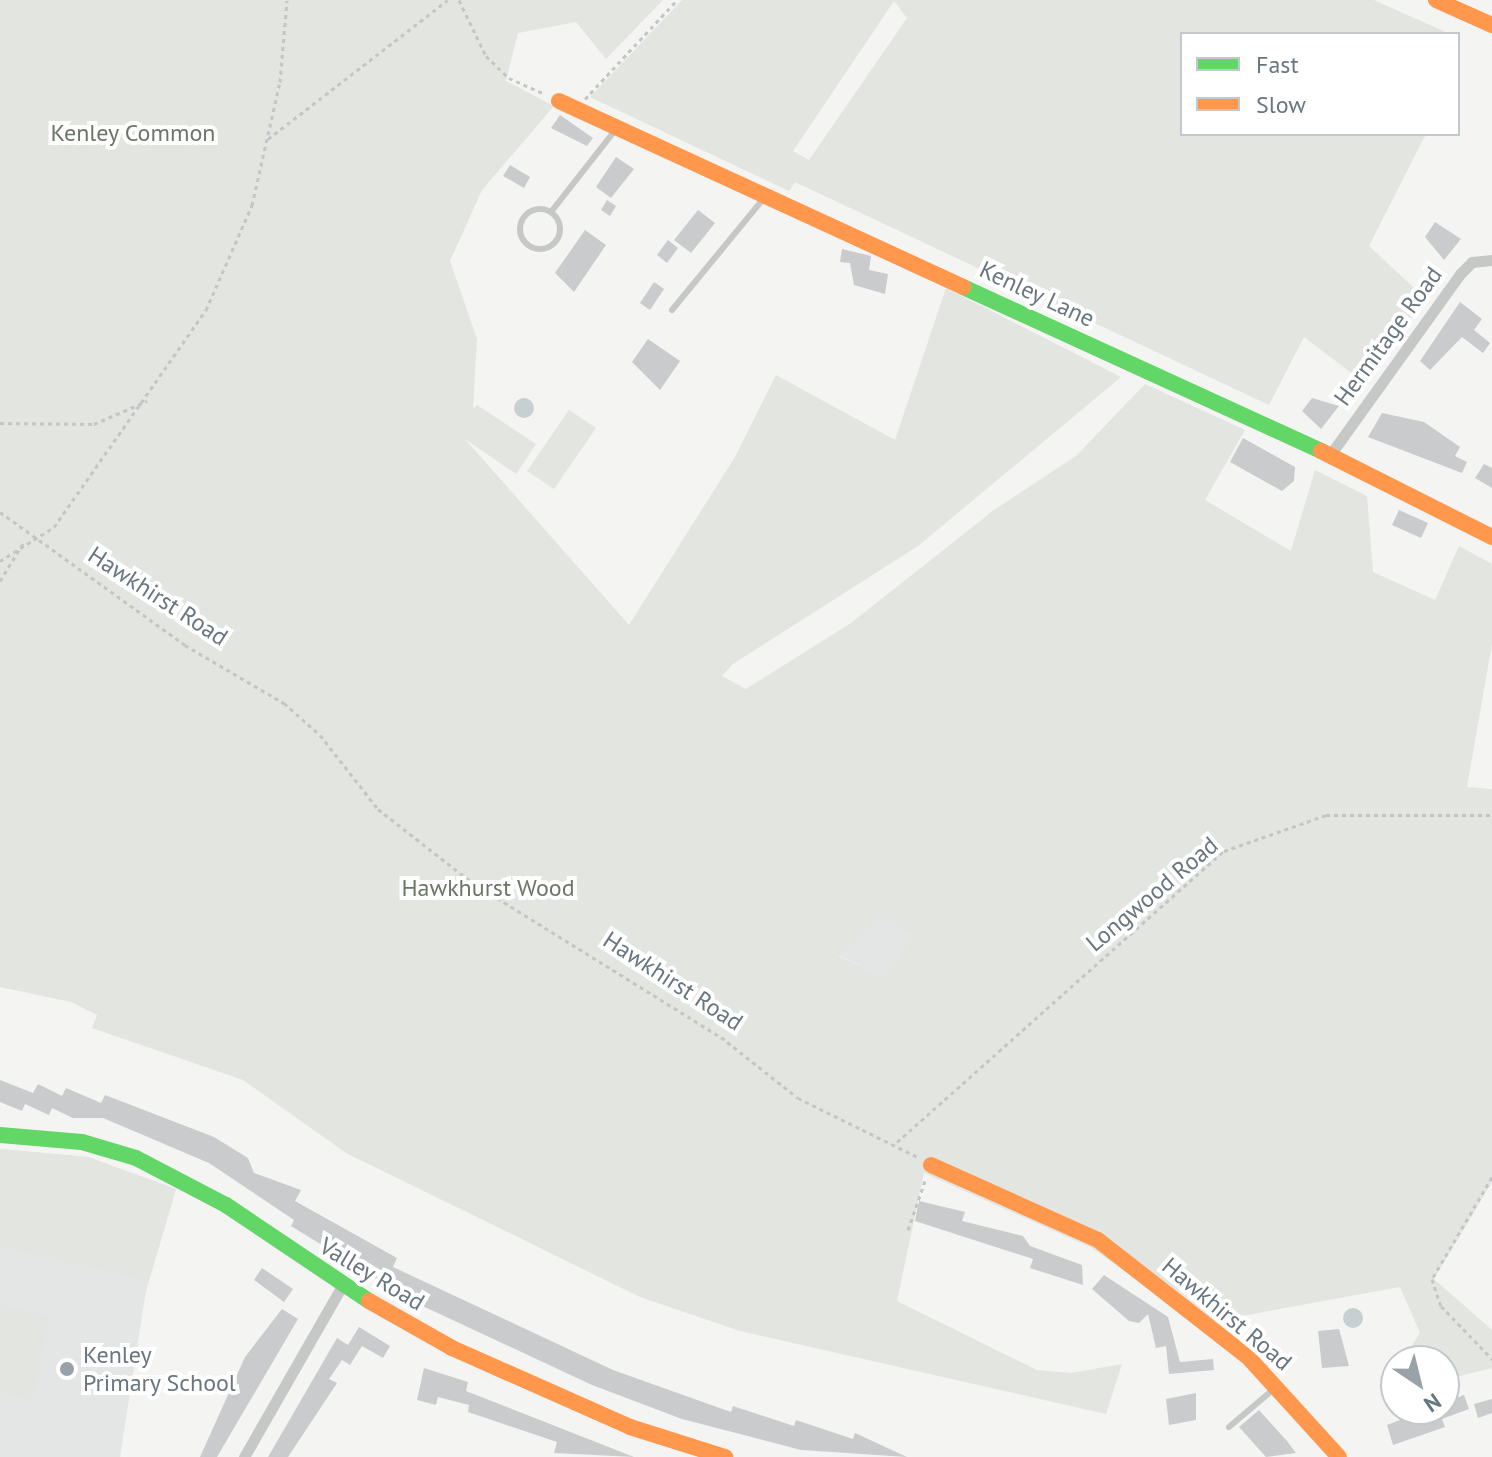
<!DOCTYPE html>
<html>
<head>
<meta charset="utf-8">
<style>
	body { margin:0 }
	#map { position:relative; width:1492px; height:1457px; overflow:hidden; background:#f4f4f3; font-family:"PT Sans",sans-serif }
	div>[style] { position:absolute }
	.built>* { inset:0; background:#e4e5e5 }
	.green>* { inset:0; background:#e3e5e1 }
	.water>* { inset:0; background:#c6cfd1 }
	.round { border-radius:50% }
	.building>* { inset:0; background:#cacbcc }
	.path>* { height:3px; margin-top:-1.5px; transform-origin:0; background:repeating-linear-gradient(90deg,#c4c5c6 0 4px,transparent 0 8px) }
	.lane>* { height:6px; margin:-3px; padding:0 3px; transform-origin:3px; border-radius:3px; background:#c6c8c8 }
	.lane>.ring { margin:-3px; padding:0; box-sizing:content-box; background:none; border:6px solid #c6c8c8; border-radius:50% }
	.street>* { height:11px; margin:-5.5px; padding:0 5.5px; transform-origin:5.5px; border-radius:5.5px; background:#c6c8c8 }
	.fast>* { height:16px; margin:-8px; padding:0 8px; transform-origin:8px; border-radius:8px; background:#63d668 }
	.slow>* { height:16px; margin:-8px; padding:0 8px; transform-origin:8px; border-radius:8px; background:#ff974d }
	.dots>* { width:22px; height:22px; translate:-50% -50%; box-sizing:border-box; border:4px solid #fff; border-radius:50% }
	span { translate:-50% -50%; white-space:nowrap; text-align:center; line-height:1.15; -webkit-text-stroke:8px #fff; paint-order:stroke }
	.park-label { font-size:24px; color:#6a7766 }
	.street-label { font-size:24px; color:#68767f }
	.poi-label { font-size:24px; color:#68767f }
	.left { translate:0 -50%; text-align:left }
	.legend { position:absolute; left:1180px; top:32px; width:280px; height:104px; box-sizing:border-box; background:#fff; border:2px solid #c3c8cc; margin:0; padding:10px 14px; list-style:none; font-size:24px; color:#68767f }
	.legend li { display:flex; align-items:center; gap:16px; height:40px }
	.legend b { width:40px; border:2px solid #c3c8cc }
	.north { position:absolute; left:1380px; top:1345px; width:80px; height:80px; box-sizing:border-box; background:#fff; border:2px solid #c3c8cc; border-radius:50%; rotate:145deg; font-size:22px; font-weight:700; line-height:32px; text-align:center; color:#68767f }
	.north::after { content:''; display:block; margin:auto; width:28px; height:36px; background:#99a2a8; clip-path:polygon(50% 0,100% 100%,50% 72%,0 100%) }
</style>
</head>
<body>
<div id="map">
	<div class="built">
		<div style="clip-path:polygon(886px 914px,913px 937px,884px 976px,837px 955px)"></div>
		<div style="clip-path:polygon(0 1149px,88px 1157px,176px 1189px,146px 1291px,120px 1457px,0 1457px)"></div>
	</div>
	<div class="green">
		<div style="clip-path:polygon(evenodd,0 0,663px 0,606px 59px,576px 22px,518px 33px,506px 81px,554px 106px,482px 190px,450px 261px,477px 339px,473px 409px,477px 405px,536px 444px,516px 474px,465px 439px,629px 625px,735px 457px,776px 375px,895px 440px,946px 288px,1121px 377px,918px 546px,733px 664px,722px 676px,746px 689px,851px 623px,994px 510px,1076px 456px,1145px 384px,1245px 430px,1205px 500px,1291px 551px,1315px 470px,1367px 496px,1373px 572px,1435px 600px,1459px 546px,1492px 564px,1492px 644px,1467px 787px,1492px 789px,1492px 1182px,1434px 1279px,1492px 1330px,1492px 1368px,1444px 1380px,1444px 1361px,1402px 1361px,1420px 1333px,1400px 1287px,1198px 1324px,1092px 1248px,924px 1173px,897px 1301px,1037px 1370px,1071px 1373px,1122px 1364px,1106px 1414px,740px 1331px,640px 1297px,346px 1153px,243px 1080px,92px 1028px,97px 1015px,71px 1002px,0 987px,0 0,886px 915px,913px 937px,884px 976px,838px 956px,886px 915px)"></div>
		<div style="clip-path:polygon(evenodd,682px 0,1374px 0,1450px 34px,1182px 34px,1182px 134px,1426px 134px,1369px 246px,1426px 299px,1366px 384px,1304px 337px,1269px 405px,795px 182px,789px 191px,590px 97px,682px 0,894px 1px,907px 18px,809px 160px,793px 151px,894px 1px)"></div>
		<div style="clip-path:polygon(569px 410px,596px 428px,554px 489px,527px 471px)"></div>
		<div style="clip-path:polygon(0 1149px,88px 1157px,176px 1189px,149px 1280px,0 1246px)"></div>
		<div style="clip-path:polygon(0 1306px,49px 1316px,32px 1399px,0 1393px)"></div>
	</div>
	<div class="water">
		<div class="round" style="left:514px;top:398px;width:20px;height:20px"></div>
		<div class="round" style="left:1343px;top:1308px;width:20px;height:20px"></div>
	</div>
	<div class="building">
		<div style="clip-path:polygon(560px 115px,593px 138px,587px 146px,551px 128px)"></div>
		<div style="clip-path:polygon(616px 157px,634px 169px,611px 198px,596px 187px)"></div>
		<div style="clip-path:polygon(510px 165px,530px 177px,524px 188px,503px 176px)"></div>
		<div style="clip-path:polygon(607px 200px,616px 206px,610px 216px,601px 210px)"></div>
		<div style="clip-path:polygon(698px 210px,715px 223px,691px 253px,674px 240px)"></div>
		<div style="clip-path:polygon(1435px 222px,1461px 239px,1444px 260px,1425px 237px)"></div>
		<div style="clip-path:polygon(585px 230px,606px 245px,574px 292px,555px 273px)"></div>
		<div style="clip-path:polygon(668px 240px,678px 248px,667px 263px,657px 255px)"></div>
		<div style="clip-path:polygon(842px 249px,871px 256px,869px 270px,888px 274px,885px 294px,854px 285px,850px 263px,840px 262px)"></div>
		<div style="clip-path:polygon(654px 282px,664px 289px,650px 310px,640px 303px)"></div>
		<div style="clip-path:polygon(1460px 302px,1482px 319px,1474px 330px,1490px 343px,1483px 353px,1462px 337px,1430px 370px,1420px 361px)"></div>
		<div style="clip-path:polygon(648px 339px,680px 361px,660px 390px,632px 362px)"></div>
		<div style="clip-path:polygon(1312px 398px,1339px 406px,1321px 429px,1302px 411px)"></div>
		<div style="clip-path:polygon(1382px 413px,1424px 422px,1460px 447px,1455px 456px,1467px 462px,1462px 473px,1368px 437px)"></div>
		<div style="clip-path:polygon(1243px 438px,1295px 467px,1294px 481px,1282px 491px,1230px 462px)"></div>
		<div style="clip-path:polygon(1484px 464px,1492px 468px,1492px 488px,1475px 478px)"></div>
		<div style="clip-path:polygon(1399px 510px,1428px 523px,1421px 538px,1392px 525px)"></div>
		<div style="clip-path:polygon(0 1080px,33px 1093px,38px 1084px,62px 1096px,66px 1088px,101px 1103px,105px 1095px,214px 1137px,248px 1158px,254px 1173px,301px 1190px,295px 1201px,397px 1258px,393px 1267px,613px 1370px,731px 1412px,733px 1406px,794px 1426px,796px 1420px,853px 1439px,855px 1433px,907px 1457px,801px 1450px,682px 1419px,592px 1385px,414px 1302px,291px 1226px,294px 1220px,209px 1163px,103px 1118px,73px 1118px,52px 1108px,49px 1115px,25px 1104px,22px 1111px,0 1102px)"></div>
		<div style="clip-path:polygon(919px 1201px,965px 1212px,962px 1221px,1023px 1236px,1030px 1246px,1082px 1265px,1083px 1285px,1030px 1268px,1033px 1259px,915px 1221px)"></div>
		<div style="clip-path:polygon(262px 1268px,293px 1289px,284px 1302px,254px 1280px)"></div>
		<div style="clip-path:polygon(1104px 1275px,1168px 1317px,1180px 1362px,1213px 1359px,1214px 1370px,1169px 1374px,1166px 1346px,1156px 1348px,1148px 1314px,1139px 1323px,1129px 1321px,1092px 1289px)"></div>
		<div style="clip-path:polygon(282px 1309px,298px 1319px,217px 1457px,200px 1457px,245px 1357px)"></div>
		<div style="clip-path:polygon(359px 1327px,390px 1346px,383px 1358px,362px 1346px,350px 1365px,342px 1360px,329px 1379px,337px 1383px,288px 1457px,268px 1457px,337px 1338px,348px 1345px)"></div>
		<div style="clip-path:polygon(1339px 1329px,1349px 1366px,1322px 1368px,1318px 1331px)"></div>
		<div style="clip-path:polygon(424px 1368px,468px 1382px,466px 1391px,634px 1457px,554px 1453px,557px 1442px,468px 1412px,469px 1405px,438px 1397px,436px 1405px,417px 1400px)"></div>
		<div style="clip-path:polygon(1196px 1393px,1196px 1420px,1169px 1425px,1166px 1399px)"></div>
		<div style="clip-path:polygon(1464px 1395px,1469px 1409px,1442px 1419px,1445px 1427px,1393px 1445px,1387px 1425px)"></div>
		<div style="clip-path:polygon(1492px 1399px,1492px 1413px,1478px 1418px,1474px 1404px)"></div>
		<div style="clip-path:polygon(1259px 1410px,1287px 1441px,1296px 1453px,1266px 1457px,1239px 1427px)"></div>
	</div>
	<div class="path">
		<div style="left:459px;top:0;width:62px;rotate:64.3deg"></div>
		<div style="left:486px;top:56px;width:32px;rotate:44deg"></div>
		<div style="left:509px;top:78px;width:39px;rotate:24deg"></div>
		<div style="left:585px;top:99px;width:135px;rotate:-47.1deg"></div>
		<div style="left:268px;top:139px;width:227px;rotate:-37.7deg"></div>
		<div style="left:0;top:423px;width:94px;rotate:0.6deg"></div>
		<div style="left:94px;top:424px;width:58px;rotate:-23.5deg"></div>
		<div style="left:0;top:512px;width:228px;rotate:35.7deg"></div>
		<div style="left:185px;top:645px;width:115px;rotate:30.4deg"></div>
		<div style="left:284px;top:703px;width:48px;rotate:41.6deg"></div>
		<div style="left:320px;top:735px;width:94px;rotate:51.9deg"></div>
		<div style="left:378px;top:809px;width:117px;rotate:38deg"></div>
		<div style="left:470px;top:881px;width:296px;rotate:31.9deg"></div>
		<div style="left:721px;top:1037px;width:98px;rotate:38.4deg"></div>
		<div style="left:798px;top:1098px;width:136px;rotate:26.2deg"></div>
		<div style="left:0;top:561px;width:64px;rotate:-32.2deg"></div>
		<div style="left:54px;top:527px;width:265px;rotate:-55deg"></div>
		<div style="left:206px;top:310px;width:115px;rotate:-66.3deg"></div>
		<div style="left:252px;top:205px;width:126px;rotate:-77.2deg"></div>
		<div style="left:280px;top:82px;width:82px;rotate:-85.1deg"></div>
		<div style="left:0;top:581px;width:48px;rotate:-58.6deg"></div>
		<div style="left:897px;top:1142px;width:438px;rotate:-41.7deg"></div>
		<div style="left:1224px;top:851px;width:108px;rotate:-19.4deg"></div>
		<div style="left:1326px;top:815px;width:166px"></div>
		<div style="left:1492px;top:1177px;width:118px;rotate:120.5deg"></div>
		<div style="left:1432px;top:1279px;width:28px;rotate:72deg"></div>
		<div style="left:1441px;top:1306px;width:74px;rotate:46.1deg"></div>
		<div style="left:908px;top:1230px;width:55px;rotate:-70.9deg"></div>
	</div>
	<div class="lane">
		<div class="ring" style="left:520px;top:209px;width:34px;height:34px"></div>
		<div style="left:551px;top:212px;width:105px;rotate:-51.9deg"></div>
		<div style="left:672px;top:310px;width:145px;rotate:-50.6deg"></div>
		<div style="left:1229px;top:1427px;width:60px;rotate:-40.3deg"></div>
	</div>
	<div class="street">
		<div style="left:1330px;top:455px;width:223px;rotate:-54.3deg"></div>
		<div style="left:1460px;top:274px;width:17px;rotate:-45deg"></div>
		<div style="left:1472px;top:262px;width:20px;rotate:-6deg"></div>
		<div style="left:244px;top:1457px;width:197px;rotate:-60.2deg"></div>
	</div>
	<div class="fast">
		<div style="left:963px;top:287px;width:394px;rotate:24.6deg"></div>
		<div style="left:0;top:1135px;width:82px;rotate:4.9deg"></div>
		<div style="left:82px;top:1142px;width:56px;rotate:16.5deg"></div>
		<div style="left:136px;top:1158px;width:102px;rotate:27.6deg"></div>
		<div style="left:226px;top:1205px;width:172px;rotate:33.9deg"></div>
	</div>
	<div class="slow">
		<div style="left:1436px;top:0;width:61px;rotate:24.1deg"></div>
		<div style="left:559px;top:101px;width:445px;rotate:24.7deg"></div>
		<div style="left:1321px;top:451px;width:191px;rotate:26.7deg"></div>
		<div style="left:931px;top:1165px;width:183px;rotate:24.2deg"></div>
		<div style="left:1098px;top:1240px;width:190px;rotate:38deg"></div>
		<div style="left:1248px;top:1357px;width:135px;rotate:47.7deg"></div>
		<div style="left:369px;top:1301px;width:95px;rotate:29.5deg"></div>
		<div style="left:452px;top:1348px;width:195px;rotate:23.9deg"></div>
		<div style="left:630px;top:1427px;width:100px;rotate:17.5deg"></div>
	</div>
	<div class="dots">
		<div style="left:67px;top:1369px;background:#99a2a8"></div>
	</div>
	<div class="park-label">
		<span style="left:133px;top:133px">Kenley Common</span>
		<span style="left:488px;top:888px">Hawkhurst Wood</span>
	</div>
	<div class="street-label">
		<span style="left:1037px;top:294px;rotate:25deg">Kenley Lane</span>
		<span style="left:1388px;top:336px;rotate:-54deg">Hermitage Road</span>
		<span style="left:158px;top:596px;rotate:33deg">Hawkhirst Road</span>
		<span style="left:1152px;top:894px;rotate:-40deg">Longwood Road</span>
		<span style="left:673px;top:981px;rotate:33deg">Hawkhirst Road</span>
		<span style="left:372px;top:1274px;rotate:31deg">Valley Road</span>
		<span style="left:1227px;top:1314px;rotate:40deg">Hawkhirst Road</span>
	</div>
	<div class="poi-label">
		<span class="left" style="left:83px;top:1369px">Kenley<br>Primary School</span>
	</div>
	<ul class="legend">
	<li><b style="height:10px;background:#63d668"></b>Fast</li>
	<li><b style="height:10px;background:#ff974d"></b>Slow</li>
	</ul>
	<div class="north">N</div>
</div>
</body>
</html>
